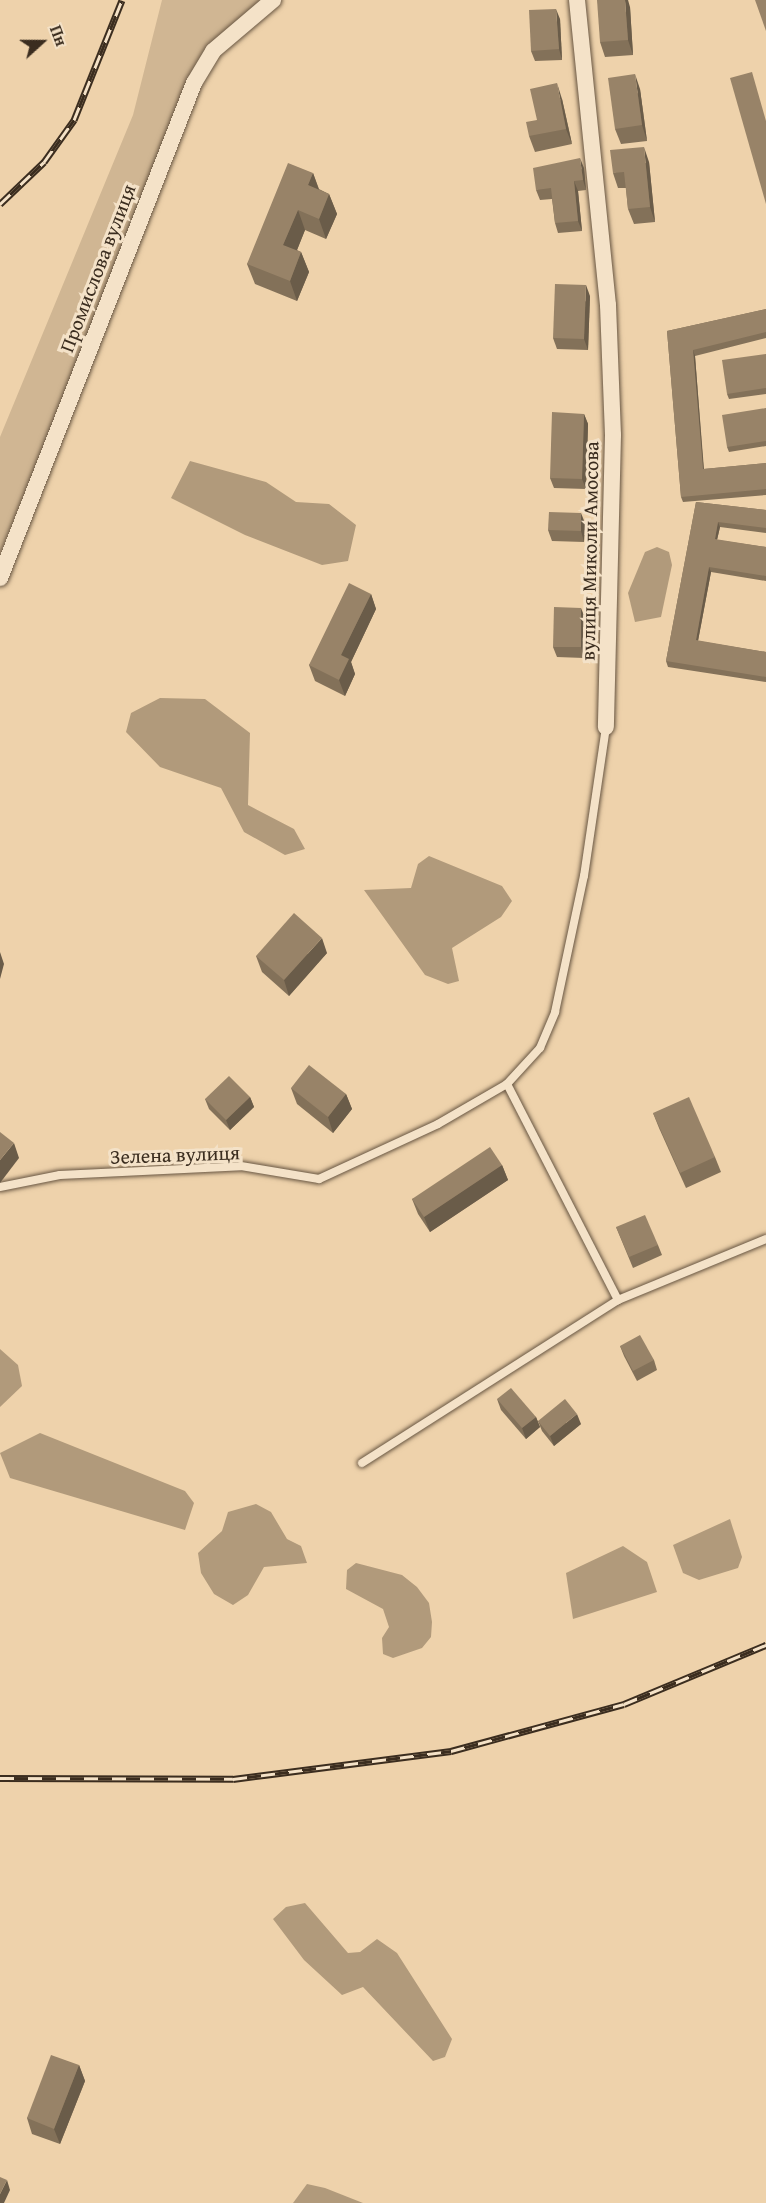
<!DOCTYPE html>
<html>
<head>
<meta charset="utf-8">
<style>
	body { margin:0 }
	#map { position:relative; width:766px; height:2203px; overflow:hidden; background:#eed2ab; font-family:"Gentium Book Plus",serif }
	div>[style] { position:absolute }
	.green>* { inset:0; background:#d0b693 }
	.water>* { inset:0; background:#b19a7b }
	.roads { filter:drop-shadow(0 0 2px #685642) drop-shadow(0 0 2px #685642) }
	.lane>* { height:8px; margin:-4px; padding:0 4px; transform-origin:4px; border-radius:4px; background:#f4e2c8 }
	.street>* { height:16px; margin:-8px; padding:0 8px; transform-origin:8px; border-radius:8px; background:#f4e2c8 }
	.rail>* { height:7px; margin-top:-3.5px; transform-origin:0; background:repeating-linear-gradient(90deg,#f4e2c8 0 14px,#3b2d1f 0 28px); box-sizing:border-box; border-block:2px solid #3b2d1f }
	.wall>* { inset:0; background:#837159 }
	.shaded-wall>* { inset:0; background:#6a5c49 }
	.building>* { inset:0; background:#988368 }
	span { translate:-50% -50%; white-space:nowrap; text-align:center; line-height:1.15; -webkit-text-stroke:6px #f4e2c8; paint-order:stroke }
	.street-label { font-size:20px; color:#3b2d1f }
	.north { position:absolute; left:12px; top:12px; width:60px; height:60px; -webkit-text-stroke:4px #f4e2c8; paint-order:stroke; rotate:69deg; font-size:16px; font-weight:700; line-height:24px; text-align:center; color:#3b2d1f }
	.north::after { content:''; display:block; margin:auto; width:21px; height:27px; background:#3b2d1f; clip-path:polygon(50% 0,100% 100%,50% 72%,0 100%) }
</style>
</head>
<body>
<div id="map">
	<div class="green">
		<div style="clip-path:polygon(162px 0,273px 0,194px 83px,0 553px,0 437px,133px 115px)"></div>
	</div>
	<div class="water">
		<div style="clip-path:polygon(190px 461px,266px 482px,296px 502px,329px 504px,356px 525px,348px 561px,322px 565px,245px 535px,171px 498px)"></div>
		<div style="clip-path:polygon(657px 547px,669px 552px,672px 565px,661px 617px,635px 622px,628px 593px,645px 552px)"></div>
		<div style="clip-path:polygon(160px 698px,205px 699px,250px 733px,248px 805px,294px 829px,305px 849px,285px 855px,244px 832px,221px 788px,160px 767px,126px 732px,131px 713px)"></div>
		<div style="clip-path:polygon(429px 856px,502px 886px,512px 901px,501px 917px,452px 948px,459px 981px,448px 984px,425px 975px,364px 890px,411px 888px,418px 864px)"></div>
		<div style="clip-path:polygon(0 1349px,18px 1365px,22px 1386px,0 1407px)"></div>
		<div style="clip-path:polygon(40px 1433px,185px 1491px,194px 1503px,185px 1530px,10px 1478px,0 1453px)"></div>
		<div style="clip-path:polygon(256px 1504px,271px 1512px,287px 1539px,301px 1546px,307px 1563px,264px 1567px,248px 1595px,233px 1605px,214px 1594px,201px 1573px,198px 1553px,222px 1531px,228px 1512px)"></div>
		<div style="clip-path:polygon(730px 1519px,742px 1557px,738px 1568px,699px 1580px,683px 1573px,673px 1545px)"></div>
		<div style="clip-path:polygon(623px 1546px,647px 1562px,657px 1592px,573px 1619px,566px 1573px)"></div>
		<div style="clip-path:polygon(356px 1563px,402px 1575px,417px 1587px,429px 1603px,432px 1622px,431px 1637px,422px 1648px,393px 1658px,383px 1654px,382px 1638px,389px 1627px,383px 1609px,346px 1589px,347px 1570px)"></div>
		<div style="clip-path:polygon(305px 1903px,348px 1953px,360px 1952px,377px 1939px,397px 1953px,452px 2039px,445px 2057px,433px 2061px,363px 1987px,342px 1995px,304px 1960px,273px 1919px,286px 1907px)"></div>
		<div style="clip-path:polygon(307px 2184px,325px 2188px,363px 2203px,293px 2203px)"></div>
	</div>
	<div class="roads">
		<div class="lane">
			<div style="left:507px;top:1084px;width:243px;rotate:62.8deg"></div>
			<div style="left:618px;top:1300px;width:160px;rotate:-22.4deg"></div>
			<div style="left:0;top:1187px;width:61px;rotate:-11.3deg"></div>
			<div style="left:60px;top:1175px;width:181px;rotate:-2.8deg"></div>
			<div style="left:241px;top:1166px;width:79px;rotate:9.5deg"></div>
			<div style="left:319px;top:1179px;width:131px;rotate:-24.8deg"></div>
			<div style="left:438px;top:1124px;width:80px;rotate:-30.1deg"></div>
			<div style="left:507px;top:1084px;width:49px;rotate:-47.5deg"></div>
			<div style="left:540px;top:1048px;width:39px;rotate:-67deg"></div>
			<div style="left:555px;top:1012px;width:139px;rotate:-78deg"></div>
			<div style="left:584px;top:876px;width:151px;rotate:-81.6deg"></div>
			<div style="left:362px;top:1463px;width:303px;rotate:-32.5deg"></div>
		</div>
		<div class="street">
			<div style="left:577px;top:0;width:307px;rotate:84.2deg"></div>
			<div style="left:608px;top:305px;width:130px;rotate:87.8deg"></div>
			<div style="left:613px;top:435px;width:292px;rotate:91.4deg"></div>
			<div style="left:0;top:578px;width:532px;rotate:-68.6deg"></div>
			<div style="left:194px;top:83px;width:37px;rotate:-59deg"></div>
			<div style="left:213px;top:51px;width:79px;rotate:-40.4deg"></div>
		</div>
	</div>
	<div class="rail">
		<div style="left:0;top:204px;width:61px;rotate:-43.7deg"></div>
		<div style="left:44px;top:162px;width:52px;rotate:-54.5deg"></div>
		<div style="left:74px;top:120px;width:129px;rotate:-68.2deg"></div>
		<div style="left:0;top:1778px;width:233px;rotate:0.2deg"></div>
		<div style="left:233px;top:1779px;width:220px;rotate:-7.3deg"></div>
		<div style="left:451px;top:1751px;width:179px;rotate:-15.2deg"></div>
		<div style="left:624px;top:1704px;width:154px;rotate:-22.6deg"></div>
	</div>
	<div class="wall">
		<div style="clip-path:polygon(630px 7px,633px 55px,605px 57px,600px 42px)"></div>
		<div style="clip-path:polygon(560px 19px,562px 60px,535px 61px,531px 51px)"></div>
		<div style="clip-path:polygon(640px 89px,647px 141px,621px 144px,615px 129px)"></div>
		<div style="clip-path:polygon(562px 99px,572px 144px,535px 152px,529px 136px,537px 120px)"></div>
		<div style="clip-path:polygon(649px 162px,655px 222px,634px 224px,628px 209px,626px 188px,618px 188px,613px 173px)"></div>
		<div style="clip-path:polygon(584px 168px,586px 190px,578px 191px,582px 231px,558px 233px,555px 223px,552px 199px,540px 200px,536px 190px)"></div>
		<div style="clip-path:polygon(313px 173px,319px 189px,329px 194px,337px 214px,326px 239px,305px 230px,297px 250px,301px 252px,309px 272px,297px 301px,255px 284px,247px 264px)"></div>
		<div style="clip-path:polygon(590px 296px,588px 350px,557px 349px,553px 338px)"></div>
		<div style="clip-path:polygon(766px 309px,766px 338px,695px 356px,704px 469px,766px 463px,766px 495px,683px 502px,681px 497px,667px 331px)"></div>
		<div style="clip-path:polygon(766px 354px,766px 394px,729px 399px,727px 394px)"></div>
		<div style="clip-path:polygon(766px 408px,766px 446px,729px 452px,727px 447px)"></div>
		<div style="clip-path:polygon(584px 414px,588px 424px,586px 489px,554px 488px,550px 478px)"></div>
		<div style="clip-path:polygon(696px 502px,766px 510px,766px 533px,720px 527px,717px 540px,766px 547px,766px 581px,711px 572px,698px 641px,766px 652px,766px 682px,668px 667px,666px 661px)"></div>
		<div style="clip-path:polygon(585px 523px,584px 542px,552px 541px,548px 530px)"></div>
		<div style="clip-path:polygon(371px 594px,376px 609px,351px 662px,355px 674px,345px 696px,315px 681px,309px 665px)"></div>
		<div style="clip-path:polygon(585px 618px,584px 658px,557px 657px,553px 647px)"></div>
		<div style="clip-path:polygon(327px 953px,289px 996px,262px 972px,256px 956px)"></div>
		<div style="clip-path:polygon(291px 1088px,346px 1094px,352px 1109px,333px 1133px,297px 1104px)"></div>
		<div style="clip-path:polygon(250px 1097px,254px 1107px,230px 1130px,209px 1109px,205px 1099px)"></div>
		<div style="clip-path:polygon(653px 1113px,715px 1157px,721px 1172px,686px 1188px,659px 1128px)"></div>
		<div style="clip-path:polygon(502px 1165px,508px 1180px,430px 1232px,418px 1214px,412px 1199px)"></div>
		<div style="clip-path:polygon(616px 1227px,658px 1245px,662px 1255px,633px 1268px)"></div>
		<div style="clip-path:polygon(620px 1346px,654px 1360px,657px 1370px,637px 1381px,624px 1356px)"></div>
		<div style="clip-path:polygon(497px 1399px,536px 1417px,540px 1427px,526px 1439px,501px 1410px)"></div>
		<div style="clip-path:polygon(538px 1421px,581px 1424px,554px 1446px,542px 1431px)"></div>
		<div style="clip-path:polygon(79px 2065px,85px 2081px,60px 2144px,32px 2134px,27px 2118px)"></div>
	</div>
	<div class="shaded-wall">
		<div style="clip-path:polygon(625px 0,628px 0,630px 7px,633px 55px,628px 40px)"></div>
		<div style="clip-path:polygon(556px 9px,560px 19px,562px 60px,559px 49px)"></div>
		<div style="clip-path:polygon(635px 74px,640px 89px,647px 141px,642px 125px)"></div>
		<div style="clip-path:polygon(557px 83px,562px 99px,572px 144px,566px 129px)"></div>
		<div style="clip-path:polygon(644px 147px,649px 162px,655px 222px,650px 207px)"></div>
		<div style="clip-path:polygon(580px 158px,584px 168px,586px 190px,583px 180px)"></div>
		<div style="clip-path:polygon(313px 173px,320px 193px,308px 185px)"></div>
		<div style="clip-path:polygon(574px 181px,578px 191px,582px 231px,578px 221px)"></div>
		<div style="clip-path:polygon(329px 194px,337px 214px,326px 239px,319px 219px)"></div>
		<div style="clip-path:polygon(298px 210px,305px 230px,291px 265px,283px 245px)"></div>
		<div style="clip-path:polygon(301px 252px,309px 272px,297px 301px,290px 281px)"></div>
		<div style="clip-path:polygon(586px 285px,590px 296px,588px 350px,584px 339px)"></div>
		<div style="clip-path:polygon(693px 350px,695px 356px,704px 474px,703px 469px)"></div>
		<div style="clip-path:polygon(584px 414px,588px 424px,586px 489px,582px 479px)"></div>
		<div style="clip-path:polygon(581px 513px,585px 523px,584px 542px,581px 531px)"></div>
		<div style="clip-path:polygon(718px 522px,720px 527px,716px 544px,715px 539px)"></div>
		<div style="clip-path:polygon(709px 567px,711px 572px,697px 646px,696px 640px)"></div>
		<div style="clip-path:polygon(371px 594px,376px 609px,351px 662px,355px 674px,345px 696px,339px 680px,341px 655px)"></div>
		<div style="clip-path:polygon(581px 608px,585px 618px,584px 658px,581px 647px)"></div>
		<div style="clip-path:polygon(322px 938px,327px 953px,289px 996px,284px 980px)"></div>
		<div style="clip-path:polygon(0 952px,4px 964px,0 979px)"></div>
		<div style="clip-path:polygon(346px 1094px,352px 1109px,333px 1133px,328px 1117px)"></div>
		<div style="clip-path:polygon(250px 1097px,254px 1107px,230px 1130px,226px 1120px)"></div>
		<div style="clip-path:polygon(14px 1143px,19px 1158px,0 1183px,0 1160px)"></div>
		<div style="clip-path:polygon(502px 1165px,508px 1180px,430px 1232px,424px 1217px)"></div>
		<div style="clip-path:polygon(577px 1414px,581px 1424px,554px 1446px,550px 1436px)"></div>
		<div style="clip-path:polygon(536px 1417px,540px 1427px,526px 1439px,522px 1428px)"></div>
		<div style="clip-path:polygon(79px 2065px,85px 2081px,60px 2144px,54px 2129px)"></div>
		<div style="clip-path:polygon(7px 2180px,10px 2190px,4px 2203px,0 2203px,0 2194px)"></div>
	</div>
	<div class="building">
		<div style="clip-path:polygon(597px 0,625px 0,628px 40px,600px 42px)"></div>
		<div style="clip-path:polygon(755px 0,766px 0,766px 31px)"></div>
		<div style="clip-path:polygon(556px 9px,559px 49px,531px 51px,529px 10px)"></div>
		<div style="clip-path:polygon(752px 72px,766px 121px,766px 204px,730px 78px)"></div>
		<div style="clip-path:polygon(635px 74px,642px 125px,615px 129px,608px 78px)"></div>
		<div style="clip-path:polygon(557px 83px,566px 129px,529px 136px,526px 122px,537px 120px,530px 89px)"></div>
		<div style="clip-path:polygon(644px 147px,650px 207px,628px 209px,624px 172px,613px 173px,610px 150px)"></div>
		<div style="clip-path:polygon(580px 158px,583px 180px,574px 181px,578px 221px,555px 223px,551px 188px,536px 190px,533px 168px)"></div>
		<div style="clip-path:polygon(288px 163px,313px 173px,308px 185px,329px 194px,319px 219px,298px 210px,283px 245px,301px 252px,290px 281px,247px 264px)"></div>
		<div style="clip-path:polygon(555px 284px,586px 285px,584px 339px,553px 338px)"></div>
		<div style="clip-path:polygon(766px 309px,766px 332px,693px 350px,703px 469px,766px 463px,766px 489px,681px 497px,667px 331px)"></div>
		<div style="clip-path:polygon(766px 354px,766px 388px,727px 394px,722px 360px)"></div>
		<div style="clip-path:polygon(766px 408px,766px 441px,727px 447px,722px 415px)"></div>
		<div style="clip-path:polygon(552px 412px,584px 414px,582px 479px,550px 478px)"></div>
		<div style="clip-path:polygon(696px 502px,766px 510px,766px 528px,718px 522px,715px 539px,766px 547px,766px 576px,709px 567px,696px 640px,766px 652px,766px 677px,666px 661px)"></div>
		<div style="clip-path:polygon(549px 512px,581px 513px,581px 531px,548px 530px)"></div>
		<div style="clip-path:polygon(349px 583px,371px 594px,341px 655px,349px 659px,339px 680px,309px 665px)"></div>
		<div style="clip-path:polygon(554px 607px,581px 608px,581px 647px,553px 647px)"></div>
		<div style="clip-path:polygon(294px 913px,322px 938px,284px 980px,256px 956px)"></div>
		<div style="clip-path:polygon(309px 1065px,346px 1094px,328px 1117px,291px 1088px)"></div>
		<div style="clip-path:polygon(229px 1076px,250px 1097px,226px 1120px,205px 1099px)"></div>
		<div style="clip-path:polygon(689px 1097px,715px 1157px,680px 1173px,653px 1113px)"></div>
		<div style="clip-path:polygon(0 1132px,14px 1143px,0 1160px)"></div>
		<div style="clip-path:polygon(490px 1147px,502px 1165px,424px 1217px,412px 1199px)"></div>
		<div style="clip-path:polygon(645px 1215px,658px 1245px,629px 1257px,616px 1227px)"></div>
		<div style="clip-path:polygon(640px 1335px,654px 1360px,633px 1371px,620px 1346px)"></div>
		<div style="clip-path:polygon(511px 1388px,536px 1417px,522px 1428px,497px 1399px)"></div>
		<div style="clip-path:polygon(565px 1399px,577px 1414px,550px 1436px,538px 1421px)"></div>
		<div style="clip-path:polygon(51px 2055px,79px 2065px,54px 2129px,27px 2118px)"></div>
		<div style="clip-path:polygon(0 2177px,7px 2180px,0 2194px)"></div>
	</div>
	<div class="street-label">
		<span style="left:97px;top:268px;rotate:-69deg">Промислова вулиця</span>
		<span style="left:589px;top:551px;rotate:-89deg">вулиця Миколи Амосова</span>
		<span style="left:175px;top:1154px;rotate:-2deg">Зелена вулиця</span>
	</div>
	<div class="north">Пн</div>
</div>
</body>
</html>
